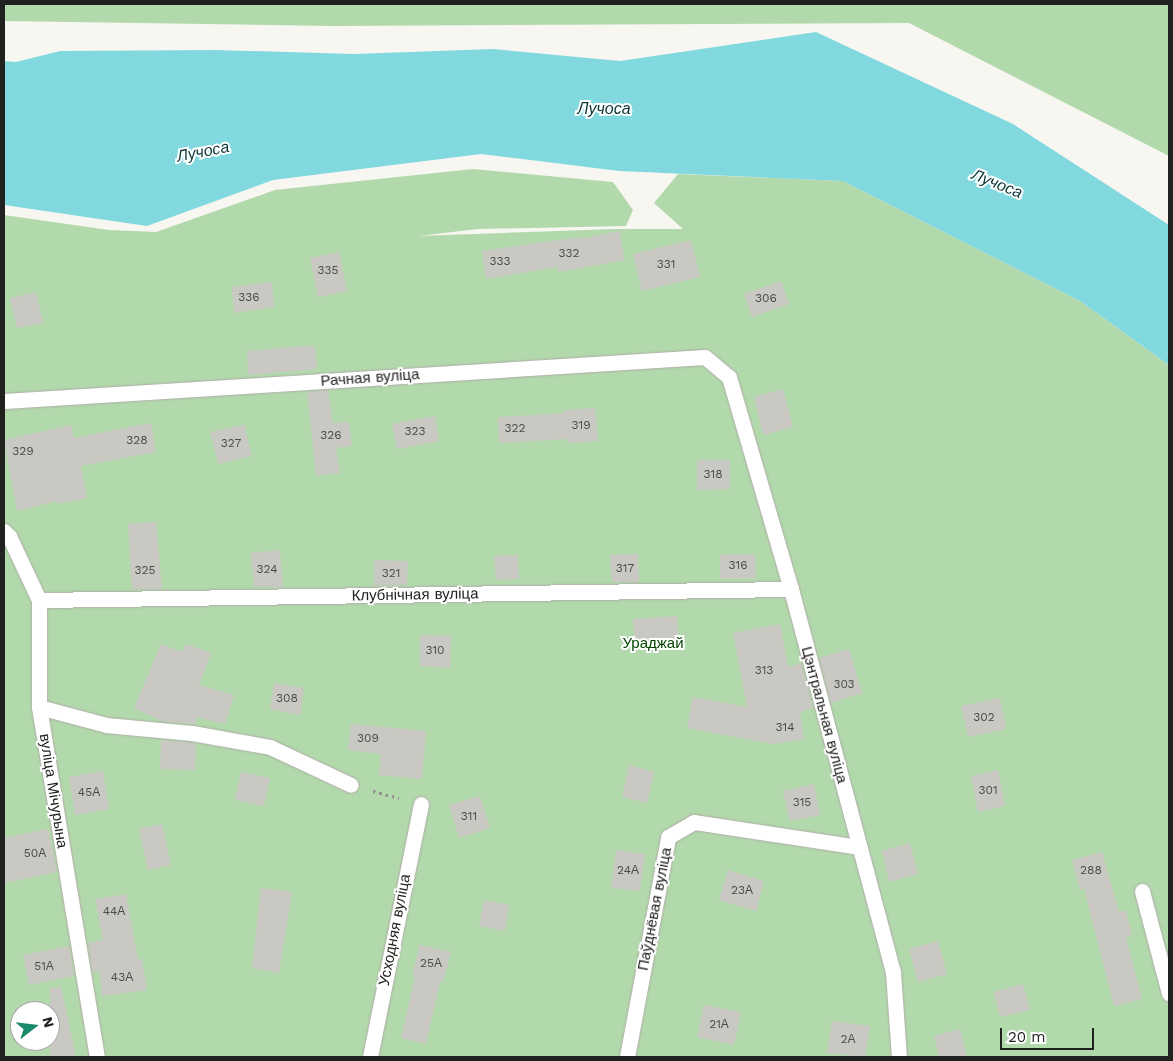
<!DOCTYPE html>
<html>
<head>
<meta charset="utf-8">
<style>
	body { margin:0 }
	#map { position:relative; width:1173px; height:1061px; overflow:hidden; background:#f7f6f0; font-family:"Work Sans",sans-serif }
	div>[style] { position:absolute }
	.green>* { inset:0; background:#b2d9ac }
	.water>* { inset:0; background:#81d9df }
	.building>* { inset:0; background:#cac8c2 }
	.path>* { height:3px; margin-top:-1.5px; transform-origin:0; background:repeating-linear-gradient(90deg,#92918d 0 2.5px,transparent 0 6.5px) }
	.roads { filter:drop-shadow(0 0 1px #afaea8) drop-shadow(0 0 1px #afaea8) }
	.lane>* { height:15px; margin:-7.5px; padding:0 7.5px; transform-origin:7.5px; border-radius:7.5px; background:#fff }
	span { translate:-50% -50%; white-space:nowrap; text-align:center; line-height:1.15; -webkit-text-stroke:4px #fff; paint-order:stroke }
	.number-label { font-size:12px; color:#4b4b48 }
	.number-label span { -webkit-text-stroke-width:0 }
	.street-label { font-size:15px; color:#21211f }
	.park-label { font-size:15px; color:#024400 }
	.water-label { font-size:16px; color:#0c373a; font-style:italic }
	.frame { position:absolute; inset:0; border:5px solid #21211f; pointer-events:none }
	.north { position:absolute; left:10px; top:1001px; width:50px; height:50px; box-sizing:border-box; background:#fff; border:1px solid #a6a6a5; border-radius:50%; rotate:74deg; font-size:14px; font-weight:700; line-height:20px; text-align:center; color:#21211f }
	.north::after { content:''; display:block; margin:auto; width:18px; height:22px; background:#198b6c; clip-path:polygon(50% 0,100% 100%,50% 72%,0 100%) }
	.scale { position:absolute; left:1000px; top:1028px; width:94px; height:22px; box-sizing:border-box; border:2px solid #21211f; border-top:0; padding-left:6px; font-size:15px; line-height:18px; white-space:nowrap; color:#21211f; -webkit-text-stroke:4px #fff; paint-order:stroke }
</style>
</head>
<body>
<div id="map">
	<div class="green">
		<div style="clip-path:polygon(4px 4px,1169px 4px,1169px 156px,909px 23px,333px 26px,4px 21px)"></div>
		<div style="clip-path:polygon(evenodd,473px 169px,613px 182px,633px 210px,626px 226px,478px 229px,418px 236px,613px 229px,683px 229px,654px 203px,678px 174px,843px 181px,1080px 301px,1169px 365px,1169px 1057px,4px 1057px,4px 215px,109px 230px,156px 232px,275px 190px,473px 169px,20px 1011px,50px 1011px,50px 1041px,20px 1041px,20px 1011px)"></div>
	</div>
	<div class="water">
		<div style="clip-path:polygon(816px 32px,1013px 124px,1169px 225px,1169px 365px,1080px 301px,843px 181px,619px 171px,481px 154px,273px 180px,147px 226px,4px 205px,4px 61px,16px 62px,60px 51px,215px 50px,354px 54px,493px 49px,620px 61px)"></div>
	</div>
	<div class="building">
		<div style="clip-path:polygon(619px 231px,625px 260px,558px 272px,557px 267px,486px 279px,482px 251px,580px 237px,580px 239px)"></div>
		<div style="clip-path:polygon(691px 240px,700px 277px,642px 291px,633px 254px)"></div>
		<div style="clip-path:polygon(339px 252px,347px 291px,318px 297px,310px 258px)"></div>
		<div style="clip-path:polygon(781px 281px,789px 304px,752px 317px,744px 294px)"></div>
		<div style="clip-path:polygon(272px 282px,274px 307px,234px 313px,232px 287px)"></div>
		<div style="clip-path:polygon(36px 292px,43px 323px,17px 328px,10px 298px)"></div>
		<div style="clip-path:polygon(304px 346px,315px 346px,317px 369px,248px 375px,247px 351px)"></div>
		<div style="clip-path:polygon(783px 389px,793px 427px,763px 435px,754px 397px)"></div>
		<div style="clip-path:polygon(328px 390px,333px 423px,349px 422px,352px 446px,336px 448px,340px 473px,316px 476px,307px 392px)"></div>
		<div style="clip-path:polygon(595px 408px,598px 441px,567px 443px,567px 439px,499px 443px,498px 417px,565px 413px,565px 410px)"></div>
		<div style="clip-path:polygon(435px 416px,439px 441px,397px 449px,392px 424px)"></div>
		<div style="clip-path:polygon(151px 423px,156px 452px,81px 466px,87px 498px,58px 504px,57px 501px,17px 511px,4px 440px,71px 425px,74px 438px)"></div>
		<div style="clip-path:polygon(244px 425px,252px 456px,218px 464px,210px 432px)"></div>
		<div style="clip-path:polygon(697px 460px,730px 460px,730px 489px,697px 490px)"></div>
		<div style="clip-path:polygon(156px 522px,162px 589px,132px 589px,128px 524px)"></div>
		<div style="clip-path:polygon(280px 550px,283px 587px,254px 587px,251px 553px)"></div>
		<div style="clip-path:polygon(638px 554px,639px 582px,612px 582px,610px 555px)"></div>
		<div style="clip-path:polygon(755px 554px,756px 578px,720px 579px,720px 555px)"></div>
		<div style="clip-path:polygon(518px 555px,519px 579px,496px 580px,494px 556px)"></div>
		<div style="clip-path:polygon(374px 560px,408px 561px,407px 585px,374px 586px)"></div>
		<div style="clip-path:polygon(677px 616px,679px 642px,635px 645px,633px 619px)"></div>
		<div style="clip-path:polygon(780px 624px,788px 667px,801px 663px,813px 708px,800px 712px,804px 739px,773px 744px,687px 728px,693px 697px,747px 707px,733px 633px)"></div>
		<div style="clip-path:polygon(420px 635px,451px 636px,450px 668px,420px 666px)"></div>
		<div style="clip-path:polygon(161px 644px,182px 652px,186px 644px,211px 653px,199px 685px,234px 695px,225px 724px,196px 717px,196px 724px,161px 721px,134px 708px)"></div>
		<div style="clip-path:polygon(849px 649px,862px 693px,831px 703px,819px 658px)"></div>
		<div style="clip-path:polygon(274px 683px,304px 688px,300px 715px,270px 709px)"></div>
		<div style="clip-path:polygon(1000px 698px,1006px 729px,968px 737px,961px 706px)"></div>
		<div style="clip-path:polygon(351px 724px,426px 731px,422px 779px,379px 775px,381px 754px,348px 750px)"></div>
		<div style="clip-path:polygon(161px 740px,196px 743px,195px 770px,160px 769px)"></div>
		<div style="clip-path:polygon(629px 765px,654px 772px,647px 803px,622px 797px)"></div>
		<div style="clip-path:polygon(998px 770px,1005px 806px,978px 812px,971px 776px)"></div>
		<div style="clip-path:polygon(103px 771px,109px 809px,75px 815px,69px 777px)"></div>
		<div style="clip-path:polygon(241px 772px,270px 778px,264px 806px,235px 800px)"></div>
		<div style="clip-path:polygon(814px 784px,820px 815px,790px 821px,783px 791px)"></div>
		<div style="clip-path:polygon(480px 796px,490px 828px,459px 838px,449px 805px)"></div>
		<div style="clip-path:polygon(162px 824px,171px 865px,148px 870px,139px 829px)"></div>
		<div style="clip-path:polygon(48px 829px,57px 872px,4px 883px,4px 838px)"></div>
		<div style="clip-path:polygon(910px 843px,918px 874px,889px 882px,882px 851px)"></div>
		<div style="clip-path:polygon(616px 850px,645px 854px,640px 891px,611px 888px)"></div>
		<div style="clip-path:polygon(1102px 852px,1119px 912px,1126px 910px,1132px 936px,1126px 938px,1142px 999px,1114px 1006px,1084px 889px,1080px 890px,1072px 860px)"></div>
		<div style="clip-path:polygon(728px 870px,764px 881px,756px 911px,719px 900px)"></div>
		<div style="clip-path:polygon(261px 888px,292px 892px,279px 973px,252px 968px)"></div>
		<div style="clip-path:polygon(126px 894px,138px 960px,142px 959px,147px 990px,102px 996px,99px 971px,92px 972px,88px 943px,103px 940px,95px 899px)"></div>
		<div style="clip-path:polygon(484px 900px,509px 905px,505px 931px,479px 926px)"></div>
		<div style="clip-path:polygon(938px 941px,947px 974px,918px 982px,909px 949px)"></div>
		<div style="clip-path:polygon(420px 945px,451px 952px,443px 982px,440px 982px,426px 1044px,401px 1038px,415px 976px,412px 975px)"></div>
		<div style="clip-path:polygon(69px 946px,74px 976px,29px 985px,23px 955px)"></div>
		<div style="clip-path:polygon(1023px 984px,1030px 1010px,1000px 1017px,994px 992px)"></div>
		<div style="clip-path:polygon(61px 987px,76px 1057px,50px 1057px,50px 988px)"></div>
		<div style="clip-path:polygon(704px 1005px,741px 1012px,734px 1045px,697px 1037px)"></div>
		<div style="clip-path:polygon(832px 1021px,870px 1026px,865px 1057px,827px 1053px)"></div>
		<div style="clip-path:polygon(960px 1029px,967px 1057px,939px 1057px,934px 1036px)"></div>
	</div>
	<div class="path">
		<div style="left:373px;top:791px;width:27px;rotate:15deg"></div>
	</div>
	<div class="roads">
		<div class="lane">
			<div style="left:4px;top:401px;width:702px;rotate:-3.59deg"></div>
			<div style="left:705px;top:357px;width:31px;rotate:40deg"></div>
			<div style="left:729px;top:377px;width:221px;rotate:73.7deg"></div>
			<div style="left:791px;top:589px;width:396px;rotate:75.1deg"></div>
			<div style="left:893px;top:972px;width:85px;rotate:86deg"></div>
			<div style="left:4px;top:531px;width:7px;rotate:45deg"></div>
			<div style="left:9px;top:536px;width:71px;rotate:64.9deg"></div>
			<div style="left:39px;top:600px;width:107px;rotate:90deg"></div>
			<div style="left:39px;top:707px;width:355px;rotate:80.6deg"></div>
			<div style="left:39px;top:600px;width:752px;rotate:-0.84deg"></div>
			<div style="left:39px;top:707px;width:69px;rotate:15deg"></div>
			<div style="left:106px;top:725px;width:86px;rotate:5.3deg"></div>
			<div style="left:192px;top:733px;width:79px;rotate:10.2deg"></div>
			<div style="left:270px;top:747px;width:89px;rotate:25.1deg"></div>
			<div style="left:1142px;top:891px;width:106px;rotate:75.2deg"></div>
			<div style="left:370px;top:1057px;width:258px;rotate:-78.6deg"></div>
			<div style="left:627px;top:1057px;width:224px;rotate:-79.4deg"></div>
			<div style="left:668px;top:837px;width:30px;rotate:-30deg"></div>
			<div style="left:694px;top:822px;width:167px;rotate:8.6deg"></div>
		</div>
	</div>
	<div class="number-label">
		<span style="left:569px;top:254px">332</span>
		<span style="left:500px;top:262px">333</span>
		<span style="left:666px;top:265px">331</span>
		<span style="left:328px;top:271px">335</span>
		<span style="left:249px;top:298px">336</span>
		<span style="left:766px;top:299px">306</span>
		<span style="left:581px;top:426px">319</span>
		<span style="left:515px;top:429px">322</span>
		<span style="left:415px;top:432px">323</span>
		<span style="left:331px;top:436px">326</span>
		<span style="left:137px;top:441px">328</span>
		<span style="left:231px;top:444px">327</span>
		<span style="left:23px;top:452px">329</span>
		<span style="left:713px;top:475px">318</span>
		<span style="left:738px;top:566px">316</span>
		<span style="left:625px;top:569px">317</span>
		<span style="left:267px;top:570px">324</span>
		<span style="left:145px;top:571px">325</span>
		<span style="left:391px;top:574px">321</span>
		<span style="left:435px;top:651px">310</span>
		<span style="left:764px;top:671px">313</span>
		<span style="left:844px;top:685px">303</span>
		<span style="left:287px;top:699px">308</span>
		<span style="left:984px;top:718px">302</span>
		<span style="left:785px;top:728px">314</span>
		<span style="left:368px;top:739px">309</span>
		<span style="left:988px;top:791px">301</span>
		<span style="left:89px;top:793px">45А</span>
		<span style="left:802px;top:803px">315</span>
		<span style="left:469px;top:817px">311</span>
		<span style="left:35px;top:854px">50А</span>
		<span style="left:628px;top:871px">24А</span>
		<span style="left:1091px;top:871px">288</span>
		<span style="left:742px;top:891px">23А</span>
		<span style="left:114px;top:912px">44А</span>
		<span style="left:431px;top:964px">25А</span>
		<span style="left:44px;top:967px">51А</span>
		<span style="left:122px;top:978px">43А</span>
		<span style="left:719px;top:1025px">21А</span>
		<span style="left:848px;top:1040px">2А</span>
	</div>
	<div class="street-label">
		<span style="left:370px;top:378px;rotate:-4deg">Рачная вуліца</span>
		<span style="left:415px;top:595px;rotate:-1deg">Клубнічная вуліца</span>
		<span style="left:824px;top:715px;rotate:75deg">Цэнтральная вуліца</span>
		<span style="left:53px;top:791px;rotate:81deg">вуліца Мічурына</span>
		<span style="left:655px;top:909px;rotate:-79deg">Паўднёвая вуліца</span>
		<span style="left:395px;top:930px;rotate:-79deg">Усходняя вуліца</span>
	</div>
	<div class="park-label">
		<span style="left:653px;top:644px">Ураджай</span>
	</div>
	<div class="water-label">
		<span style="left:604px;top:109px">Лучоса</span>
		<span style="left:203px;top:152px;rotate:-11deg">Лучоса</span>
		<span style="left:997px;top:184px;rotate:22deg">Лучоса</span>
	</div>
	<div class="frame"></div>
	<div class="north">N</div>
	<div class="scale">20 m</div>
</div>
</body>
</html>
